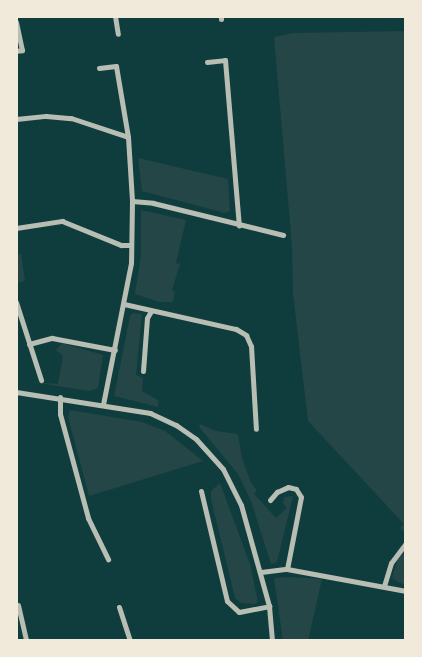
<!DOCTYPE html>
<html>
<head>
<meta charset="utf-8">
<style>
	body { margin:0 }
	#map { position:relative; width:422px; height:657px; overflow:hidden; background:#0f3d3e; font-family:Signika,sans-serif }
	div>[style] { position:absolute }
	.green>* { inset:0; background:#244646 }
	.minor>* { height:5px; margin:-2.5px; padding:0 2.5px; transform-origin:2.5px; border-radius:2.5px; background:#b8beb3 }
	span { translate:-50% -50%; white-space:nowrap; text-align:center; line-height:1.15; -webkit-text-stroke:4px #f1e9da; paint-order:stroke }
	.frame { position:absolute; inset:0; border:18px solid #f1e9da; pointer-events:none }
</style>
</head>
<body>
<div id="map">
	<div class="green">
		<div style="clip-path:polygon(406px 31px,406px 534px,400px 528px,404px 524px,308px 421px,293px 293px,292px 246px,274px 37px,294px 33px)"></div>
		<div style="clip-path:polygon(138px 158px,228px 179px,230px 211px,225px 213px,142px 191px)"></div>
		<div style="clip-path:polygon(141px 210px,186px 220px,176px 263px,180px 264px,172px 290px,175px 292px,173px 302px,159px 302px,135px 294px,141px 256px)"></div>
		<div style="clip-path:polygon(21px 254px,25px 281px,16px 283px,16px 255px)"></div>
		<div style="clip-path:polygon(133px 313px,142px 314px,136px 375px,143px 378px,142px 391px,159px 401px,158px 407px,114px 396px,130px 316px)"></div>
		<div style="clip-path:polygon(62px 343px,103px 355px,98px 388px,90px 391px,31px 382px,58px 384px,63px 356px,56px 350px)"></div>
		<div style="clip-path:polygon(70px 410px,142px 422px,165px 431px,203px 461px,89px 496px,68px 417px)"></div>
		<div style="clip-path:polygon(200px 424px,216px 431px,238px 434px,242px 458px,251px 483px,257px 490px,254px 494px,276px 518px,287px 508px,283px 503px,284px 497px,293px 496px,277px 562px,271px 564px,251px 501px,238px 474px,199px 427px)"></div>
		<div style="clip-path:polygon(220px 483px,250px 564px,258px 602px,254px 604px,241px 603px,235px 598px,211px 499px,211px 491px)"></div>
		<div style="clip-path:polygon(406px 553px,406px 586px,392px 578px,398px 558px)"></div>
		<div style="clip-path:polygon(290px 577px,322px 579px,308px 641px,283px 641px,274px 578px)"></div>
	</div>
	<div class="minor">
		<div style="left:115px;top:16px;width:18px;rotate:81deg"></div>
		<div style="left:221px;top:16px;width:3px;rotate:90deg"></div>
		<div style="left:16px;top:22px;width:29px;rotate:78deg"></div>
		<div style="left:22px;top:50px;width:6px;rotate:171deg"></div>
		<div style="left:207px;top:62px;width:18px;rotate:-6deg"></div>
		<div style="left:225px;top:60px;width:166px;rotate:85.2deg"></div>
		<div style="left:99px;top:68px;width:17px;rotate:-7deg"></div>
		<div style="left:116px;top:66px;width:72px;rotate:80.4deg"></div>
		<div style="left:128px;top:137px;width:64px;rotate:86.4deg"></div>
		<div style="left:132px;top:201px;width:62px;rotate:90.9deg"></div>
		<div style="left:131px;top:263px;width:144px;rotate:101.2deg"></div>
		<div style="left:16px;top:119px;width:30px;rotate:-6deg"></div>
		<div style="left:46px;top:116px;width:25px;rotate:5deg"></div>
		<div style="left:71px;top:118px;width:60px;rotate:18.4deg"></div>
		<div style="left:132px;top:201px;width:21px;rotate:5deg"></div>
		<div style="left:153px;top:203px;width:134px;rotate:13.8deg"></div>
		<div style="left:16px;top:228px;width:47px;rotate:-8.7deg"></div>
		<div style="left:62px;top:221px;width:64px;rotate:22.1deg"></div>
		<div style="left:121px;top:245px;width:10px"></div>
		<div style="left:16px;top:302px;width:82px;rotate:72.2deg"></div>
		<div style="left:124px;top:304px;width:115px;rotate:12.6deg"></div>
		<div style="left:236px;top:329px;width:12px;rotate:31deg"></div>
		<div style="left:246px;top:335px;width:12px;rotate:66deg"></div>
		<div style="left:251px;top:346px;width:83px;rotate:86.6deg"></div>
		<div style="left:29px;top:344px;width:24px;rotate:-15deg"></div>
		<div style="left:52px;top:338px;width:64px;rotate:10.8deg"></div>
		<div style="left:143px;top:371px;width:53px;rotate:-85.7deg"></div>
		<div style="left:147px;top:318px;width:8px;rotate:-60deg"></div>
		<div style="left:16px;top:392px;width:136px;rotate:8.9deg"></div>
		<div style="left:150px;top:413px;width:29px;rotate:25deg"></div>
		<div style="left:176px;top:425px;width:24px;rotate:35deg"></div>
		<div style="left:196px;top:439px;width:40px;rotate:48deg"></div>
		<div style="left:223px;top:469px;width:40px;rotate:63.4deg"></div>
		<div style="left:241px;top:505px;width:105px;rotate:74.5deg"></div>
		<div style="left:60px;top:397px;width:17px;rotate:90deg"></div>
		<div style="left:60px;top:414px;width:108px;rotate:74.9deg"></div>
		<div style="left:88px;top:518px;width:46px;rotate:64deg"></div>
		<div style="left:201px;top:491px;width:113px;rotate:76.7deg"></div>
		<div style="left:227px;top:601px;width:16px;rotate:43deg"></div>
		<div style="left:239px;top:612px;width:31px;rotate:-11deg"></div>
		<div style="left:269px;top:606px;width:35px;rotate:85deg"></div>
		<div style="left:270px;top:500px;width:11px;rotate:-49deg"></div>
		<div style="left:277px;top:492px;width:12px;rotate:-24deg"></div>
		<div style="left:288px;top:487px;width:8px;rotate:14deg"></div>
		<div style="left:296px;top:489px;width:9px;rotate:58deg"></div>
		<div style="left:301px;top:497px;width:73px;rotate:101deg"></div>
		<div style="left:261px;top:572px;width:26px;rotate:-7deg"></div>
		<div style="left:287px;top:569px;width:121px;rotate:10.5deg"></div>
		<div style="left:384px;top:586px;width:24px;rotate:-73deg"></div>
		<div style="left:391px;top:563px;width:25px;rotate:-53deg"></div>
		<div style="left:18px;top:605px;width:37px;rotate:77deg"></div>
		<div style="left:119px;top:607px;width:36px;rotate:72deg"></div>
	</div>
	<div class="frame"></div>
</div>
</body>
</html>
